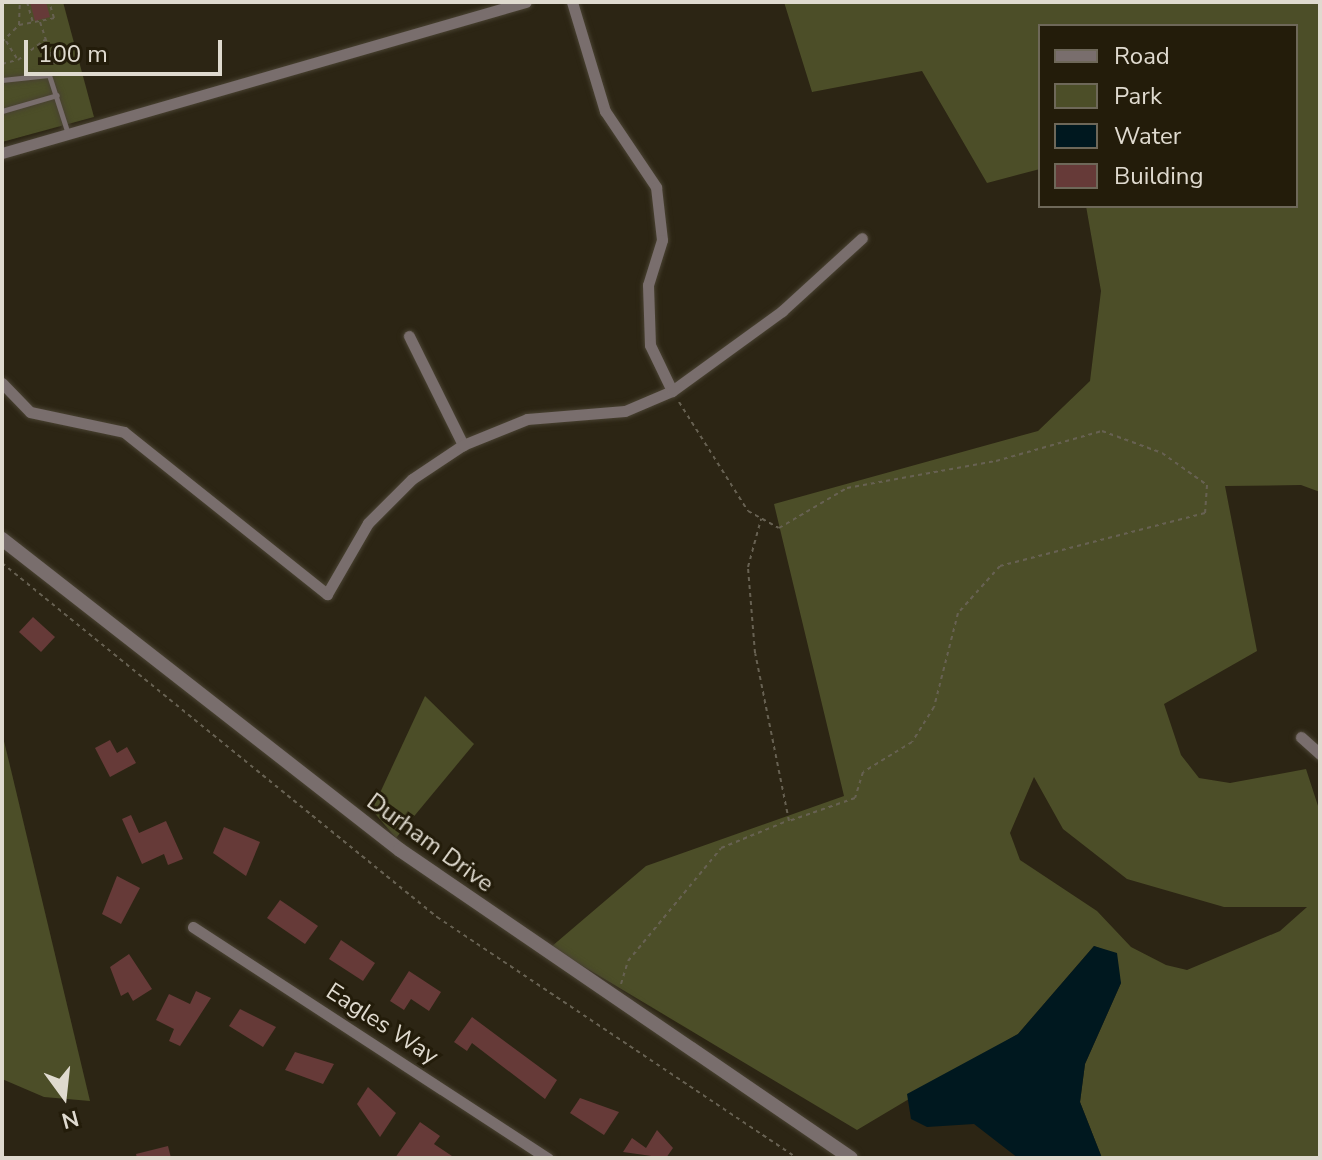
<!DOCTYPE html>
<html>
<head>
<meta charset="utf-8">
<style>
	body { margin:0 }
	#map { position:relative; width:1322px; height:1160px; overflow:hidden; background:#2c2514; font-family:"Nunito Sans",sans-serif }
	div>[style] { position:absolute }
	.green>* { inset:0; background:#4c4e28 }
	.water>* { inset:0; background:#00181f }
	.building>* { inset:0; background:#663a38 }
	.path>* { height:2px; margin-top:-1px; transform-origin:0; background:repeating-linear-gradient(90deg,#676152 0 4px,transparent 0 8px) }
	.roads { filter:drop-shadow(0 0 2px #494232) drop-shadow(0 0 2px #494232) }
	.service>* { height:5px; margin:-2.5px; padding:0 2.5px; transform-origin:2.5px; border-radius:2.5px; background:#796e6d }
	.minor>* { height:11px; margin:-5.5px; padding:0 5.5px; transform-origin:5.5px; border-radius:5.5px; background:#796e6d }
	.tertiary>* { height:14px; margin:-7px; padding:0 7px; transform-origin:7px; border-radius:7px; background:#796e6d }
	span { translate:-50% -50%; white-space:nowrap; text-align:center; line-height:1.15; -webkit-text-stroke:6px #231c0a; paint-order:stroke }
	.street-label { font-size:24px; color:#dfdacf }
	.frame { position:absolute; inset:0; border:4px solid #dfdacf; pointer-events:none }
	.legend { position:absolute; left:1038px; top:24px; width:260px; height:184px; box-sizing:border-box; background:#231c0a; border:2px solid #6e6859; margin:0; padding:10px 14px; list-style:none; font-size:24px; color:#dfdacf }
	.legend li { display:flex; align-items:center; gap:16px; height:40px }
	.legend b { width:40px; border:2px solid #6e6859 }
	.north { position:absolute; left:24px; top:1056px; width:80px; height:80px; -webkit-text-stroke:6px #231c0a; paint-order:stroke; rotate:165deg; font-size:22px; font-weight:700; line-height:32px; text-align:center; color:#dfdacf }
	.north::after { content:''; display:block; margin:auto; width:28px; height:36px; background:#dfdacf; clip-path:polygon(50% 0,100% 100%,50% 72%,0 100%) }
	.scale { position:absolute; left:24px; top:40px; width:198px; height:36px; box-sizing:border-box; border:4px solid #dfdacf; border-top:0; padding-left:10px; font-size:24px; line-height:28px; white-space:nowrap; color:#dfdacf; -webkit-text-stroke:6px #231c0a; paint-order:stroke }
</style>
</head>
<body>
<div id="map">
	<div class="green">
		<div style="clip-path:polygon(2px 2px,63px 2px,94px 117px,2px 142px)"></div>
		<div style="clip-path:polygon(evenodd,784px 2px,1320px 2px,1320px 492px,1301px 485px,1225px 486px,1257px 651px,1164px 704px,1181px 755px,1199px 778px,1230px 783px,1306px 769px,1320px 812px,1320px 1158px,1102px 1158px,1080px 1102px,1085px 1064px,1121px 983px,1107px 951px,1094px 946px,1018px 1034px,857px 1130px,551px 947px,646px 866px,844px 796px,774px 504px,1038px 431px,1090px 381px,1101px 291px,1086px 206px,1296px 206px,1296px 26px,1040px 26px,1040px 169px,987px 183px,922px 71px,812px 92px,784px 2px,1034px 777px,1063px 829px,1127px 879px,1224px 907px,1307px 907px,1280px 931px,1187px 970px,1166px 965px,1131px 947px,1097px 911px,1020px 860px,1010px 833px,1034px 777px)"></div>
		<div style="clip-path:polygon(425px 696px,474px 744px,396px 838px,372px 810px)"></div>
		<div style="clip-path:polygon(2px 733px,11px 770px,90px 1101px,44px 1097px,2px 1079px)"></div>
	</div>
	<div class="water">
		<div style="clip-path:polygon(1094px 946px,1117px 953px,1121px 983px,1085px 1064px,1080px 1102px,1102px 1158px,1018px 1158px,974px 1124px,927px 1127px,911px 1119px,907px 1094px,1018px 1034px)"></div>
	</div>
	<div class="building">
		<div style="clip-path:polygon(30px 2px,46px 2px,50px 17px,35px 21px)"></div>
		<div style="clip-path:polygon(33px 617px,55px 637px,41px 652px,19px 632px)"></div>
		<div style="clip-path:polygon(110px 740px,117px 753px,127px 747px,136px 763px,110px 777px,95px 748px)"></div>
		<div style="clip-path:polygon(131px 815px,139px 833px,166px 821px,183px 859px,168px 865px,164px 854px,142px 864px,122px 819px)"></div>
		<div style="clip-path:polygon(224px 827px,260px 842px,246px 876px,213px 853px)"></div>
		<div style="clip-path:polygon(117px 876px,140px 888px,121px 924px,102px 914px)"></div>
		<div style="clip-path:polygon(280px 900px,318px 926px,305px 944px,267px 918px)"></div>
		<div style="clip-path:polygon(341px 940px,375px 963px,363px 981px,329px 959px)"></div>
		<div style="clip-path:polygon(129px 954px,152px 989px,133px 1001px,128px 992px,121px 996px,110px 967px)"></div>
		<div style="clip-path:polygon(409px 971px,441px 992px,429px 1011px,411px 999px,404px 1010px,390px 1001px)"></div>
		<div style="clip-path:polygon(196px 991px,211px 998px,180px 1046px,169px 1041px,174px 1029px,156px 1020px,169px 994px,190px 1004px)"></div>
		<div style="clip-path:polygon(240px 1009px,276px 1027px,263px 1047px,229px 1026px)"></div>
		<div style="clip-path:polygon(472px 1017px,557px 1080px,545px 1099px,472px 1043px,467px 1051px,454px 1042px)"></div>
		<div style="clip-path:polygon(295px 1052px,334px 1064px,323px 1084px,285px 1070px)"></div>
		<div style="clip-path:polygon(368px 1087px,396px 1113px,380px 1137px,357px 1104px)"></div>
		<div style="clip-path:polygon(580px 1098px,619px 1112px,604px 1135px,570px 1113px)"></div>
		<div style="clip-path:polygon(420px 1122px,440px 1136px,434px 1144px,455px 1158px,395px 1158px)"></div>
		<div style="clip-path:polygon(657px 1130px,673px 1148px,666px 1158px,623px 1152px,632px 1138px,646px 1148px)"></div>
		<div style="clip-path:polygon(168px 1146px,171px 1158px,137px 1158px,136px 1154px)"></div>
	</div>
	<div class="path">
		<div style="left:27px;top:2px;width:22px;rotate:74deg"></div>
		<div style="left:40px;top:22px;width:47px;rotate:71.6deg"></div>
		<div style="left:19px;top:25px;width:36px;rotate:-11deg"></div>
		<div style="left:54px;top:18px;width:17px;rotate:-107deg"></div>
		<div style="left:6px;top:41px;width:22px;rotate:58deg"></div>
		<div style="left:18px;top:60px;width:34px;rotate:-37deg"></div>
		<div style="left:2px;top:42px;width:24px;rotate:-45deg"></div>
		<div style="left:19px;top:25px;width:23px;rotate:-88deg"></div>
		<div style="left:2px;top:64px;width:16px;rotate:-15deg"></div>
		<div style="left:679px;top:402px;width:129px;rotate:57.7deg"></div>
		<div style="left:748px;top:511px;width:35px;rotate:29deg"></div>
		<div style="left:779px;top:528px;width:79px;rotate:-30.5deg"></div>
		<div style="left:847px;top:488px;width:151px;rotate:-10.3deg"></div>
		<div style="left:996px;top:461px;width:110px;rotate:-15.8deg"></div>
		<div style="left:1102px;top:431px;width:64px;rotate:20.1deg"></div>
		<div style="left:1162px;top:453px;width:55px;rotate:35.4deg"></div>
		<div style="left:1207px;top:485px;width:28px;rotate:94deg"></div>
		<div style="left:1205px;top:513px;width:212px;rotate:165.5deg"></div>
		<div style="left:1000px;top:566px;width:63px;rotate:131.8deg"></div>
		<div style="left:958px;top:613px;width:97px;rotate:104.3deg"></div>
		<div style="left:934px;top:707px;width:41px;rotate:122.2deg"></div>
		<div style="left:912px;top:742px;width:57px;rotate:148.5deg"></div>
		<div style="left:863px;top:772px;width:27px;rotate:107deg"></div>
		<div style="left:855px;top:798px;width:70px;rotate:160.8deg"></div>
		<div style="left:789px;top:821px;width:171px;rotate:-101.4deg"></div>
		<div style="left:755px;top:653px;width:86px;rotate:-94.7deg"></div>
		<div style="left:748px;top:567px;width:50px;rotate:-74.8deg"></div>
		<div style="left:2px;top:563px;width:561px;rotate:39.14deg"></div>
		<div style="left:437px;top:917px;width:433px;rotate:33.8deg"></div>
		<div style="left:621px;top:984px;width:24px;rotate:-73deg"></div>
		<div style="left:628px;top:961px;width:146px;rotate:-50.5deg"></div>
		<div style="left:721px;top:848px;width:71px;rotate:-22.2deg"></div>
	</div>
	<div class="roads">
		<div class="service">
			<div style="left:2px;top:80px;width:47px;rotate:-6.1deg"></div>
			<div style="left:49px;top:75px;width:62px;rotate:72.1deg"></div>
			<div style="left:2px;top:111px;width:57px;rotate:-16.2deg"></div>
		</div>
		<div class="minor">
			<div style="left:572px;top:2px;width:114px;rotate:73.2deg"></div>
			<div style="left:605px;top:111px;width:92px;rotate:56.1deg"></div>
			<div style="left:656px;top:187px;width:53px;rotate:83.5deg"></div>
			<div style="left:662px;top:240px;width:47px;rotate:107.3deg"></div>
			<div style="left:648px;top:285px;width:60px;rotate:88.1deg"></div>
			<div style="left:650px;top:345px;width:51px;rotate:64.4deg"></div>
			<div style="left:2px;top:153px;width:545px;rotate:-16.08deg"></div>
			<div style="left:409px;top:336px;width:122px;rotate:63.6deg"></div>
			<div style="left:2px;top:383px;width:40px;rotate:46deg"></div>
			<div style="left:30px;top:412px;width:96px;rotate:12deg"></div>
			<div style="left:124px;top:432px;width:260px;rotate:38.6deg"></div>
			<div style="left:327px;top:594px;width:82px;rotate:-60deg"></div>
			<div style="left:368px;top:523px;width:62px;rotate:-45deg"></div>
			<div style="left:412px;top:479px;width:61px;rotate:-33.7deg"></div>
			<div style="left:463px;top:445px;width:69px;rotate:-22.1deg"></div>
			<div style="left:527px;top:419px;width:98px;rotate:-4.7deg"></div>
			<div style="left:625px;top:411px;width:51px;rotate:-23.1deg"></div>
			<div style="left:672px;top:391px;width:136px;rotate:-36deg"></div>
			<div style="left:782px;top:311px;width:108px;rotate:-42.4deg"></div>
			<div style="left:1301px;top:737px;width:25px;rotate:42deg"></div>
			<div style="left:193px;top:927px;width:424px;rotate:33.1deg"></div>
		</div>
		<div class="tertiary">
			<div style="left:2px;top:539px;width:505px;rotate:38deg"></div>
			<div style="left:400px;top:850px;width:546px;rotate:34.33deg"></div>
		</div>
	</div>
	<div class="street-label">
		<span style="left:430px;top:843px;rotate:36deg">Durham Drive</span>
		<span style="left:382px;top:1024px;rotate:33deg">Eagles Way</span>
	</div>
	<div class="frame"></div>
	<ul class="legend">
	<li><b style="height:10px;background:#796e6d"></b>Road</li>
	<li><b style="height:22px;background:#4c4e28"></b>Park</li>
	<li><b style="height:22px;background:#00181f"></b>Water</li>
	<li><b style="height:22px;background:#663a38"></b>Building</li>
	</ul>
	<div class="north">N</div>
	<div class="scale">100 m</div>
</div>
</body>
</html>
